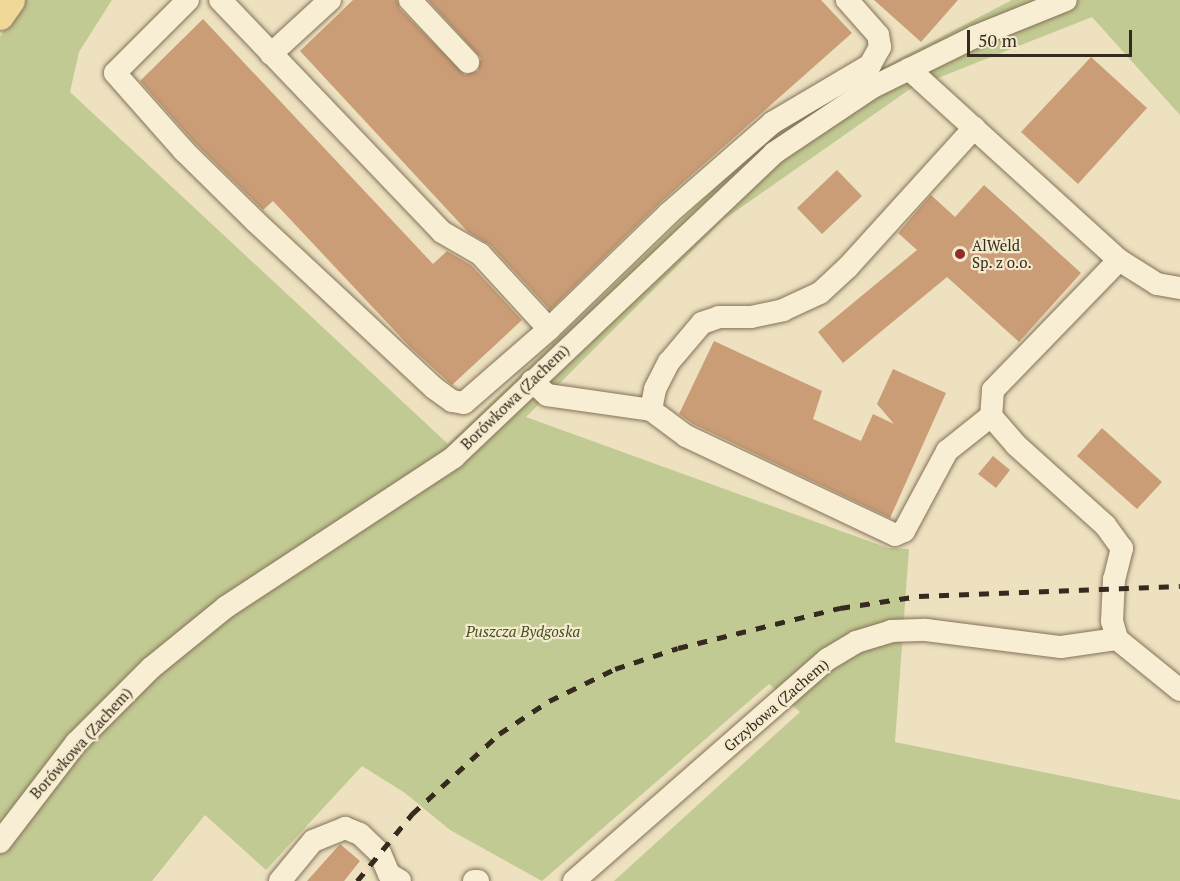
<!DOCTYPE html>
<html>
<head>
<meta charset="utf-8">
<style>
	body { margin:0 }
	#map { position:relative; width:1180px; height:881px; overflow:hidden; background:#ede1c0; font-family:"PT Serif",serif }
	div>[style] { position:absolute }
	.green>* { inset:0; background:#c2ca94 }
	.building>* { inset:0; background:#ca9d76 }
	.roads { filter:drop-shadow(0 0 2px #857258) drop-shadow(0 0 2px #857258) }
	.minor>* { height:22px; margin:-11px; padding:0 11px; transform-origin:11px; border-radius:11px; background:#f8eed3 }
	.major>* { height:27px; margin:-13.5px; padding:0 13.5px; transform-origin:13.5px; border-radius:13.5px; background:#f0d898 }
	.rail>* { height:4.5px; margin-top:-2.25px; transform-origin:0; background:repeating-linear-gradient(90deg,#352a1d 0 10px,transparent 0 20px) }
	.dots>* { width:16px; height:16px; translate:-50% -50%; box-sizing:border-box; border:3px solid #f4ebcf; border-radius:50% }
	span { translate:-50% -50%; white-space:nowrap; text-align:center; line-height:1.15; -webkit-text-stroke:4.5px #f4ebcf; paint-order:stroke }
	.poi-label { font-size:15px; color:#352a1d }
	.left { translate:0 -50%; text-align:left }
	.street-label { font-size:15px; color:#352a1d }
	.park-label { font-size:15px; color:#445124; font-style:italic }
	.scale { position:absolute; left:967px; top:30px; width:165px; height:27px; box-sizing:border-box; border:3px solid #352a1d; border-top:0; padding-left:8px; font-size:18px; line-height:21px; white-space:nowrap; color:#352a1d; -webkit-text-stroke:4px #f4ebcf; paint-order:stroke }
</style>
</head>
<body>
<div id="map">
	<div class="green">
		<div style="clip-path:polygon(22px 0,112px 0,79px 52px,70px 92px,448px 444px,770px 135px,847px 86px,1012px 0,1180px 0,1180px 115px,1092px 17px,910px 89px,723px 220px,526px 417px,888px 548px,909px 549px,895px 742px,1180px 800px,1180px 881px,614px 881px,800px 712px,769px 684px,542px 881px,450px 830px,405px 793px,362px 766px,266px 870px,205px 815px,152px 881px,0 881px,0 37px)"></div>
	</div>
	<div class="building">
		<div style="clip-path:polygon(353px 0,397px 0,400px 9px,465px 75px,478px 71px,481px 58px,428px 0,821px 0,852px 33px,660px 203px,550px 310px,490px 245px,468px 232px,300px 51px)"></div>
		<div style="clip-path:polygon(874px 0,958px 0,921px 42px)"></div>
		<div style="clip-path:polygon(203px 19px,433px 264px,447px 251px,471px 265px,522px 320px,452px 385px,410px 347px,273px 201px,263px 210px,194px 142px,140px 81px)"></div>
		<div style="clip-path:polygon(1091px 57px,1147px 108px,1078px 184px,1021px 132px)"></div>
		<div style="clip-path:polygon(837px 170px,862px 196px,822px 234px,797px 208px)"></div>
		<div style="clip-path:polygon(984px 185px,1081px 273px,1019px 342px,947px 277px,843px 363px,818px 332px,917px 250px,898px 233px,931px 195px,955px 217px)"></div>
		<div style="clip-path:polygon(714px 341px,822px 391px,813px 419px,861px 441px,873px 414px,894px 424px,877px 404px,893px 369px,946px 393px,890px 518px,693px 424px,679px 414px)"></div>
		<div style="clip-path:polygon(1102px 428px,1162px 482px,1137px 509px,1077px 456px)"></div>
		<div style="clip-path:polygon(993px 456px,1010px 470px,996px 488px,978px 474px)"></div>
		<div style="clip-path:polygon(340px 844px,360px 861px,344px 881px,307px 881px)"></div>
	</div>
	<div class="roads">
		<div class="minor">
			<div style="left:188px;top:0;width:103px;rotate:135deg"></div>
			<div style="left:115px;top:73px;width:104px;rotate:48.5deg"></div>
			<div style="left:184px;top:151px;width:100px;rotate:44.6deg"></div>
			<div style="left:255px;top:221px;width:245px;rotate:43deg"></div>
			<div style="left:434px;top:388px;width:22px;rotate:36deg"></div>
			<div style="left:452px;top:401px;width:12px;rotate:9deg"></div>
			<div style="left:464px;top:403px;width:113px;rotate:-41deg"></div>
			<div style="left:549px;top:329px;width:102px;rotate:-132.6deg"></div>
			<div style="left:480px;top:254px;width:44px;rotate:-149.9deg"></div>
			<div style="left:442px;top:232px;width:321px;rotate:-133.7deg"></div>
			<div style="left:410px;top:0;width:85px;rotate:46.9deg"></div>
			<div style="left:271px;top:54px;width:80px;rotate:-42.5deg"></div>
			<div style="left:909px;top:69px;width:284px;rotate:42.3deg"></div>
			<div style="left:1119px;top:260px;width:45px;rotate:32.3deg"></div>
			<div style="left:1157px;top:284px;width:23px;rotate:10deg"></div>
			<div style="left:1119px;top:260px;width:181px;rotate:134.1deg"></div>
			<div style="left:993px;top:390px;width:26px;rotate:94deg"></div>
			<div style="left:991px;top:416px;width:38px;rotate:49deg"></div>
			<div style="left:1016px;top:445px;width:120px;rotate:42deg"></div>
			<div style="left:1105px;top:525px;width:29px;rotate:54deg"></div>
			<div style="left:1122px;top:548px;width:32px;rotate:104deg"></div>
			<div style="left:1114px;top:579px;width:42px;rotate:92.7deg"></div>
			<div style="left:1112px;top:621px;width:19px;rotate:74deg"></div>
			<div style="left:1117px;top:639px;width:81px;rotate:39deg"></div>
			<div style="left:549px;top:329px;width:167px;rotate:-44deg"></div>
			<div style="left:669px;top:213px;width:137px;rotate:-41.1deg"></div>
			<div style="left:772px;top:123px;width:114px;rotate:-30.6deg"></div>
			<div style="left:870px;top:65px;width:21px;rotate:-61deg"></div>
			<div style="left:880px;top:47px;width:12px;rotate:-99deg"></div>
			<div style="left:878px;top:35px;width:47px;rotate:-131.5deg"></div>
			<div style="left:532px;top:381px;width:21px;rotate:43deg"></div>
			<div style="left:547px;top:395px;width:105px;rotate:8.2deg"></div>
			<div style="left:651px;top:410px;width:44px;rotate:36.6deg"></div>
			<div style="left:686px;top:436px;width:231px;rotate:25.3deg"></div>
			<div style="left:895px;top:535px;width:10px;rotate:-24deg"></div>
			<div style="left:904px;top:531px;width:91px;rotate:-61.7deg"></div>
			<div style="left:947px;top:451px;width:56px;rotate:-38.5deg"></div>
			<div style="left:651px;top:410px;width:21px;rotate:-79deg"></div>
			<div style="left:655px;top:389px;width:30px;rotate:-63deg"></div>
			<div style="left:669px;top:362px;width:51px;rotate:-49.8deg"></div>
			<div style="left:702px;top:323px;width:18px;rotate:-19deg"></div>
			<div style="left:719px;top:317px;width:32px"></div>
			<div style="left:751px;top:317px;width:33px;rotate:-12deg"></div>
			<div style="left:783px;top:310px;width:41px;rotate:-24.7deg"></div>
			<div style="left:820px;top:293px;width:38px;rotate:-43deg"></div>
			<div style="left:848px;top:267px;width:188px;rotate:-47.8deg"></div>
			<div style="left:0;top:842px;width:125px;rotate:-52.5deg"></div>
			<div style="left:76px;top:743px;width:106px;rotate:-45deg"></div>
			<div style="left:151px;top:668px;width:97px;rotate:-39.1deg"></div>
			<div style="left:226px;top:607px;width:273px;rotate:-33.3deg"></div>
			<div style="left:454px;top:457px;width:441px;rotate:-43.5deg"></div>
			<div style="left:774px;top:153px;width:117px;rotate:-33.8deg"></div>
			<div style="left:871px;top:88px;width:115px;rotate:-26.3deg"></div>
			<div style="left:974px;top:37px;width:99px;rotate:-21.9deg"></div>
			<div style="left:280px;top:881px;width:52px;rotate:-50.5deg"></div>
			<div style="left:313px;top:841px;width:35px;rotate:-22deg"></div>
			<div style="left:345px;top:828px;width:16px;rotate:22deg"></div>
			<div style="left:360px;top:834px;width:28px;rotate:44deg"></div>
			<div style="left:380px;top:853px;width:23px;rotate:67deg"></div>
			<div style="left:389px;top:874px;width:13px;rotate:32deg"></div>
			<div style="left:474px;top:881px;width:4px"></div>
			<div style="left:574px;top:881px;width:337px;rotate:-41.2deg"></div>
			<div style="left:828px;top:659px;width:33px;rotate:-31deg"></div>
			<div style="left:856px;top:642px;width:37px;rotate:-17deg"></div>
			<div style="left:891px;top:631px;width:35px;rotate:-2deg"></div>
			<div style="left:926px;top:630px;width:136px;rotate:7.2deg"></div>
			<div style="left:1061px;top:647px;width:57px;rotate:-8.1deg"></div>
		</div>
		<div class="major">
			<div style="left:0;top:16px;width:19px;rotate:-55deg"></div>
		</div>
	</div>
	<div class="rail">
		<div style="left:357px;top:881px;width:87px;rotate:-50.6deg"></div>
		<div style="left:412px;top:814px;width:118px;rotate:-42.6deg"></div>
		<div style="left:499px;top:734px;width:60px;rotate:-33.4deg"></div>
		<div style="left:549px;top:701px;width:73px;rotate:-25.9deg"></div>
		<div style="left:615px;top:669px;width:66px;rotate:-18.4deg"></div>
		<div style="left:678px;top:648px;width:167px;rotate:-13.9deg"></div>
		<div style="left:840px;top:608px;width:80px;rotate:-8.6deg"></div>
		<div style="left:919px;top:596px;width:261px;rotate:-2.2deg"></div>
	</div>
	<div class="dots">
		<div style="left:960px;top:254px;background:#932d2a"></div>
	</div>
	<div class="poi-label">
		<span class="left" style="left:972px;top:254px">AlWeld<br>Sp. z o.o.</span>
	</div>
	<div class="street-label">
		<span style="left:515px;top:397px;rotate:-44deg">Borówkowa (Zachem)</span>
		<span style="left:776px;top:705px;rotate:-41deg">Grzybowa (Zachem)</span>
		<span style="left:81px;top:743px;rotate:-48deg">Borówkowa (Zachem)</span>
	</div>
	<div class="park-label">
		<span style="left:523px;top:632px">Puszcza Bydgoska</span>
	</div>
	<div class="scale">50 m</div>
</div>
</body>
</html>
